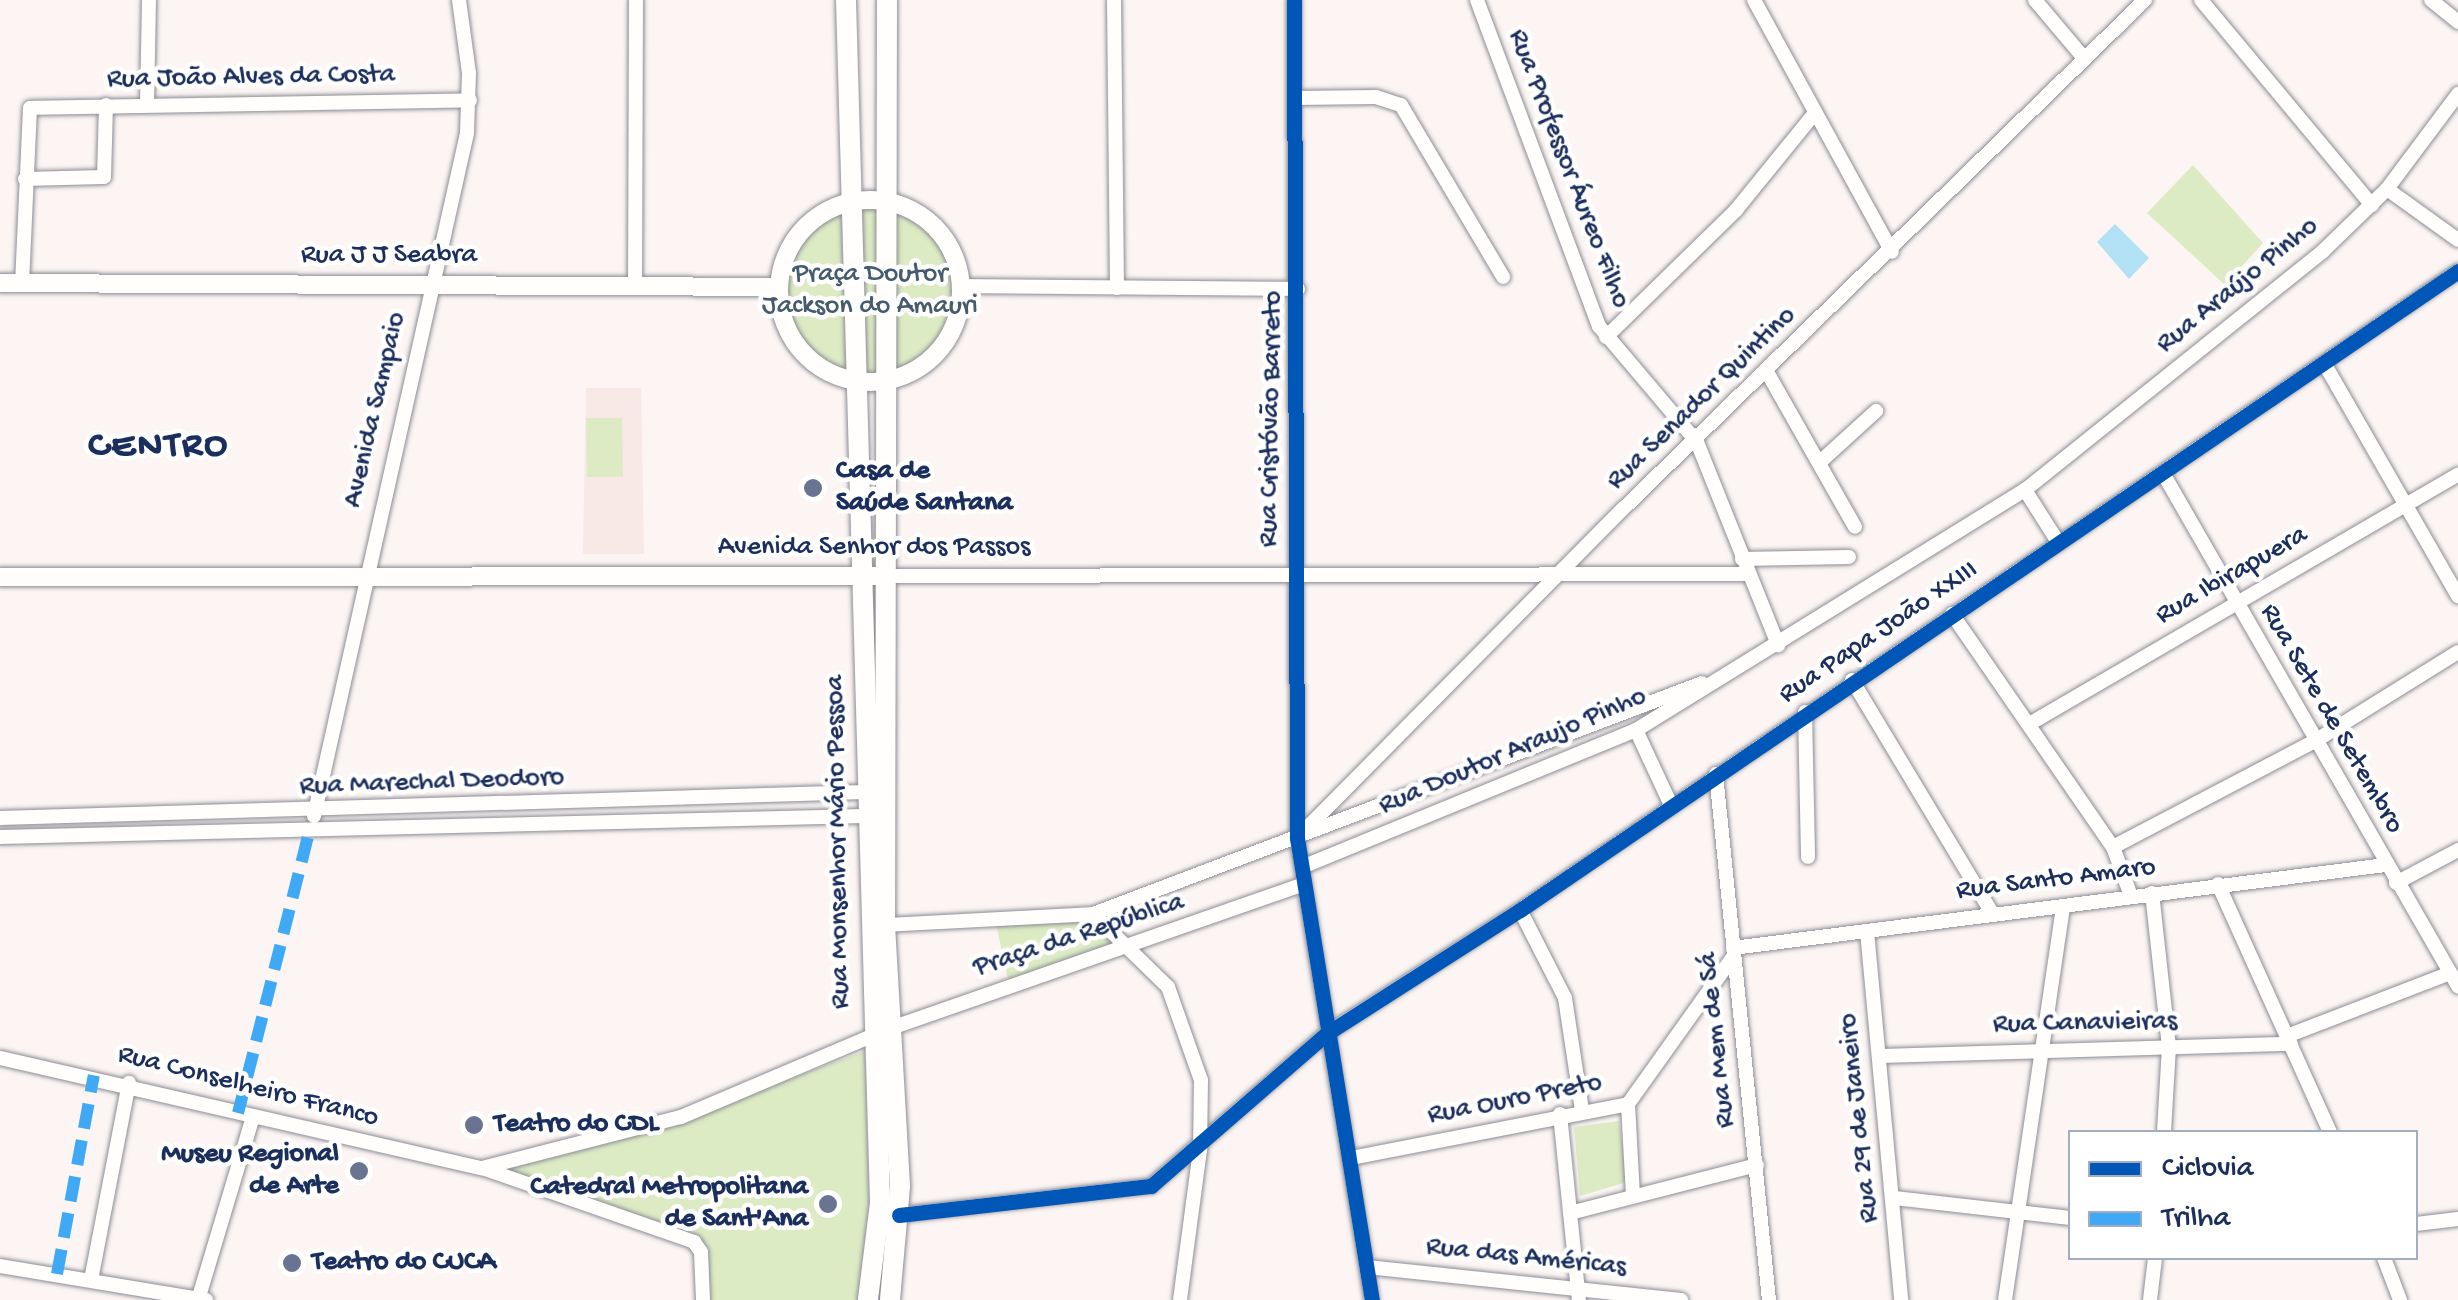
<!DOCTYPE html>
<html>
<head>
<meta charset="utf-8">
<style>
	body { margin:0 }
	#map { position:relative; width:2458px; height:1300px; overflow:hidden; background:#fcf5f4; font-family:"Gochi Hand",sans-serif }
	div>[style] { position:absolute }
	.built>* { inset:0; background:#f8e8e6 }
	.green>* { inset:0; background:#dcebc4 }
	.round { border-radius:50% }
	.water>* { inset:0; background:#b2e1f5 }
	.roads { filter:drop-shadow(0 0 2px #8c8d95) drop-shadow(0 0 2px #8c8d95) }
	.minor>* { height:14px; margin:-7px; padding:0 7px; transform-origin:7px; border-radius:7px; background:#fffefd }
	.major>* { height:18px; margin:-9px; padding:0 9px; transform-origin:9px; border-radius:9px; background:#fffefd }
	.major>.ring { margin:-9px; padding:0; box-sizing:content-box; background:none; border:18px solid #fffefd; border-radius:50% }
	.highway>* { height:20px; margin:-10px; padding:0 10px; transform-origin:10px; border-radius:10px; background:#fffefd }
	.quiet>* { height:12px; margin-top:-6px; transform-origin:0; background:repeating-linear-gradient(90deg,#3fa9f5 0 25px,transparent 0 37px) }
	.cycleway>* { height:15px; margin:-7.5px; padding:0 7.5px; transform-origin:7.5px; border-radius:7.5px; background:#0057b8 }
	.dots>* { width:28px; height:28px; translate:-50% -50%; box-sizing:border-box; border:5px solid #fff; border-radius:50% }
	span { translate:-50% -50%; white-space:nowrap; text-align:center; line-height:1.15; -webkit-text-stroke:9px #fff; paint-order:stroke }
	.street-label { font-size:28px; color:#1b2f5e }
	.park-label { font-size:28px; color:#445c6e }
	.poi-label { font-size:28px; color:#1b2f5e; font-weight:700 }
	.left { translate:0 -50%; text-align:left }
	.right { translate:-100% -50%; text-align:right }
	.district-label { font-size:38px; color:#1b2f5e; font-weight:700; letter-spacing:2.5px }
	.legend { position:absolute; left:2068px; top:1130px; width:350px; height:130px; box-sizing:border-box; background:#fff; border:2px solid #a4acbf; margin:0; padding:12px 18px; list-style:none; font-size:30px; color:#1b2f5e }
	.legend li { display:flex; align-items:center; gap:20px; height:50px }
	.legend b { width:50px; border:2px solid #a4acbf }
</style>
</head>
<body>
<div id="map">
	<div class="built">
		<div style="clip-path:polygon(586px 388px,641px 388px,644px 554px,583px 554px)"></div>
	</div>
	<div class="green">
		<div style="clip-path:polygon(2193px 165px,2263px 243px,2225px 285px,2147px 213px)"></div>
		<div class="round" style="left:779px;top:200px;width:182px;height:182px"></div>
		<div style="clip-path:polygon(586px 418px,622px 418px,623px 477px,587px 477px)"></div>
		<div style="clip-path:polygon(1093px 914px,1124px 949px,1009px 984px,996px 924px)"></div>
		<div style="clip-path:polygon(865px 1051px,875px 1203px,864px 1300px,704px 1300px,701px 1251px,483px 1168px,683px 1119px)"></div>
		<div style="clip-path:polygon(1619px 1121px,1627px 1182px,1580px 1196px,1574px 1127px)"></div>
	</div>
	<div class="water">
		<div style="clip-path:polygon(2115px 224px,2149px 258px,2129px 279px,2097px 242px)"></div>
	</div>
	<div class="roads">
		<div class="minor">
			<div style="left:1114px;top:0;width:288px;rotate:89.4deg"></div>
			<div style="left:1294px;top:0;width:838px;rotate:89.79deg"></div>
			<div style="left:1297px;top:838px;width:468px;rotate:80.8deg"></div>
			<div style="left:1477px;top:0;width:348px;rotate:69.5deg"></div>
			<div style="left:1599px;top:326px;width:152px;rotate:49.8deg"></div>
			<div style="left:1697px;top:442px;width:219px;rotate:68.2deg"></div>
			<div style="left:1754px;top:0;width:287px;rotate:61.3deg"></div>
			<div style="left:2035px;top:0;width:76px;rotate:49.8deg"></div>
			<div style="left:2201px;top:0;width:267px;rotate:50.2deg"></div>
			<div style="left:2431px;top:0;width:35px;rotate:39deg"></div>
			<div style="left:1295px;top:98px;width:81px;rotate:-0.7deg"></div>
			<div style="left:1376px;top:97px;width:26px;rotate:18deg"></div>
			<div style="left:1401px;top:105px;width:200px;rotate:59.3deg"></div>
			<div style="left:147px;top:104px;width:104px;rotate:-88.9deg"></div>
			<div style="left:25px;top:179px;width:79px;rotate:-1.5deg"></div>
			<div style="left:104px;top:177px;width:72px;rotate:-88.4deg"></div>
			<div style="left:2387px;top:189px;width:87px;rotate:35.7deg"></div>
			<div style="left:22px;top:284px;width:176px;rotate:-87.4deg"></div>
			<div style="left:30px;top:108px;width:440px;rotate:-1deg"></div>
			<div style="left:635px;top:286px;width:286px;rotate:-89.8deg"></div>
			<div style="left:961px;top:286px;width:337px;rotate:0.5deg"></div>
			<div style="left:1606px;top:337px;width:182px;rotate:-44.3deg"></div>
			<div style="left:1736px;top:210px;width:124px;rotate:-50.9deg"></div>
			<div style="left:2324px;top:363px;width:269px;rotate:60.1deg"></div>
			<div style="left:1767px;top:372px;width:178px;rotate:60.4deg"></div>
			<div style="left:1820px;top:462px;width:76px;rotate:-42.3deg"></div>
			<div style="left:2164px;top:475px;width:590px;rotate:60.09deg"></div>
			<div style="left:2025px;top:490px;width:62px;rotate:57.6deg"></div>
			<div style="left:1742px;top:559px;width:107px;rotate:-1.1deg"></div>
			<div style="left:882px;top:576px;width:866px;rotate:-0.13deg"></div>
			<div style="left:1952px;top:614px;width:283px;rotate:55.4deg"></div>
			<div style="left:2113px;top:847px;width:52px;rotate:69.8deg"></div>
			<div style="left:1852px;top:680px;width:272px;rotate:59deg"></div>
			<div style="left:1805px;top:712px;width:145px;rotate:88.8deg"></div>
			<div style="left:2031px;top:723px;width:494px;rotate:-30.2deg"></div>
			<div style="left:1636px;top:730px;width:81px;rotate:65deg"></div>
			<div style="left:1716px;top:774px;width:529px;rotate:84.25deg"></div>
			<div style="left:314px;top:816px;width:700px;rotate:-77.37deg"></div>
			<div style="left:467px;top:133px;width:60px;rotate:-88.1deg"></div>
			<div style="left:469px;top:73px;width:74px;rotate:-97.8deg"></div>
			<div style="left:0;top:818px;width:865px;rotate:-1.72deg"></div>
			<div style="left:0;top:837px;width:864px;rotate:-1.39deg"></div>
			<div style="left:1297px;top:838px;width:465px;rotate:-45.3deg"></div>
			<div style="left:1624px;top:508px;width:728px;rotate:-44.28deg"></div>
			<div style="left:2113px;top:847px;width:228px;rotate:-27.7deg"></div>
			<div style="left:2315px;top:741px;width:168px;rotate:-31.9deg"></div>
			<div style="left:1302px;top:867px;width:361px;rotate:-22.3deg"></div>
			<div style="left:1636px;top:730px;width:457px;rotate:-31.7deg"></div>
			<div style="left:2025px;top:490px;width:382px;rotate:-38.7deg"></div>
			<div style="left:2323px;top:251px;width:89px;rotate:-44.1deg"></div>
			<div style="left:2387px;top:189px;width:119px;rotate:-53.2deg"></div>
			<div style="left:2396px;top:883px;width:70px;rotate:-28deg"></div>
			<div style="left:2218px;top:884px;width:272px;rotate:65.7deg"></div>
			<div style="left:2152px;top:893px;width:155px;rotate:83.7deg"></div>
			<div style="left:2169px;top:1047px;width:85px;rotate:93.4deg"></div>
			<div style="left:1520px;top:910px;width:99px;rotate:62.9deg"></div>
			<div style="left:1565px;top:998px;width:113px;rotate:81.4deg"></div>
			<div style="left:1093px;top:914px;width:105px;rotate:44.2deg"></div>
			<div style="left:1168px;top:987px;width:99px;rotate:70.5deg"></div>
			<div style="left:1201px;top:1080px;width:70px;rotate:90.8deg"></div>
			<div style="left:1200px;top:1150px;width:151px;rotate:97.6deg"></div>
			<div style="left:885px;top:925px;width:208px;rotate:-3deg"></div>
			<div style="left:1093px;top:914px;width:651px;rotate:-20.77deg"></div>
			<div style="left:1867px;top:931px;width:371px;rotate:84.7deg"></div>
			<div style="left:1733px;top:948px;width:657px;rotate:-7.25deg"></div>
			<div style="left:2287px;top:1036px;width:175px;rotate:-21.1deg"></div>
			<div style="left:1880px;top:1056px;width:411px;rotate:-1.7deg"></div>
			<div style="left:0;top:1058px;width:494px;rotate:12.9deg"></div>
			<div style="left:482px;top:1168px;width:225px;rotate:19.2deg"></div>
			<div style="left:694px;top:1242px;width:12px;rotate:55deg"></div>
			<div style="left:701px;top:1252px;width:48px;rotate:87.6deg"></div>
			<div style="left:1628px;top:1104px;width:92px;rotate:86.9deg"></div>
			<div style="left:1560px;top:1114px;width:187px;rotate:84.2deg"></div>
			<div style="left:1351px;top:1158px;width:282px;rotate:-11deg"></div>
			<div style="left:1628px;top:1104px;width:181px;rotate:-54.5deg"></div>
			<div style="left:482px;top:1168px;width:205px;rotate:-14.4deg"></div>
			<div style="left:681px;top:1117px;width:228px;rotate:-23deg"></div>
			<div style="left:891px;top:1028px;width:437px;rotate:-19.2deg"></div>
			<div style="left:1895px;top:1198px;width:176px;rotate:6.5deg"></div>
			<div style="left:1570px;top:1213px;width:193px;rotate:-14.4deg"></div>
			<div style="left:899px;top:1215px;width:254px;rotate:-6.6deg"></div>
			<div style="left:1151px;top:1186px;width:232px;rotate:-41deg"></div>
			<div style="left:1326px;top:1034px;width:230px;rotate:-32.6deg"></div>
			<div style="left:1520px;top:910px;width:1135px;rotate:-34.26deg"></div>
			<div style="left:2416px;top:1224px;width:42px;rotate:-6.8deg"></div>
			<div style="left:2384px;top:1258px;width:45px;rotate:69.1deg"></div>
			<div style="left:0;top:1266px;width:209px;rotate:9.4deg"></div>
			<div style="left:1367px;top:1267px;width:316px;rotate:6deg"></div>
			<div style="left:91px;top:1280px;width:201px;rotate:-79.1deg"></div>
			<div style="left:198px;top:1300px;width:191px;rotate:-73.3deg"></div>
			<div style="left:2005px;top:1300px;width:398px;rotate:-81.6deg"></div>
			<div style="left:2150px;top:1300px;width:42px;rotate:-83.2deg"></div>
		</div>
		<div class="major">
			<div class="ring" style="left:779px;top:200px;width:164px;height:164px"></div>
			<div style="left:0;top:283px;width:779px;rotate:0.29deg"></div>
			<div style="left:0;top:577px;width:882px;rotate:-0.06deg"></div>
		</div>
		<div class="highway">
			<div style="left:846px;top:0;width:1203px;rotate:88.38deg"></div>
			<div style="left:880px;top:1203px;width:98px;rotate:97.1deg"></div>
			<div style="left:887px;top:0;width:925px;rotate:90.12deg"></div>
			<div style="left:885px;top:925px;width:262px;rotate:86.7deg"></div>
			<div style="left:900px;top:1187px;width:113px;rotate:95.1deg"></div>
		</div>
	</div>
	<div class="quiet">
		<div style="left:238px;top:1113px;width:293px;rotate:-75.8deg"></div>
		<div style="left:57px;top:1274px;width:202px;rotate:-79.5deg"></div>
	</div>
	<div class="cycleway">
		<div style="left:1294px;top:0;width:838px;rotate:89.79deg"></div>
		<div style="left:1297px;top:838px;width:468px;rotate:80.8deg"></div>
		<div style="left:899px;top:1215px;width:254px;rotate:-6.6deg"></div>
		<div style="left:1151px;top:1186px;width:232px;rotate:-41deg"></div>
		<div style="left:1326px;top:1034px;width:230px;rotate:-32.6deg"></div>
		<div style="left:1520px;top:910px;width:1135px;rotate:-34.26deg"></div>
	</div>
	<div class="dots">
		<div style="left:813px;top:488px;background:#6a7492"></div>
		<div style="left:474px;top:1125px;background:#6a7492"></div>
		<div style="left:359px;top:1171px;background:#6a7492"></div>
		<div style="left:828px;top:1204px;background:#6a7492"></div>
		<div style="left:292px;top:1263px;background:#6a7492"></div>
	</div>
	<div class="street-label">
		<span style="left:251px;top:78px;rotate:-1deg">Rua João Alves da Costa</span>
		<span style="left:1568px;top:169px;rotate:69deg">Rua Professor Áureo Filho</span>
		<span style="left:389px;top:256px">Rua J J Seabra</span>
		<span style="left:2238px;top:286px;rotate:-39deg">Rua Araújo Pinho</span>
		<span style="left:1702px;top:399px;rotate:-44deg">Rua Senador Quintino</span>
		<span style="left:376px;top:410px;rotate:-77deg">Avenida Sampaio</span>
		<span style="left:1272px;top:419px;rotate:-89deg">Rua Cristóvão Barreto</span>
		<span style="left:874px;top:548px">Avenida Senhor dos Passos</span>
		<span style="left:2232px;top:576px;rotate:-30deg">Rua Ibirapuera</span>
		<span style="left:1879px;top:633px;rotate:-34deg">Rua Papa João XXIII</span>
		<span style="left:2331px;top:719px;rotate:60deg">Rua Sete de Setembro</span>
		<span style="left:1513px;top:752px;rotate:-23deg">Rua Doutor Araujo Pinho</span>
		<span style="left:432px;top:783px;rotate:-2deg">Rua Marechal Deodoro</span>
		<span style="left:839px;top:842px;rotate:-91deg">Rua Monsenhor Mário Pessoa</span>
		<span style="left:2056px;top:880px;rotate:-7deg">Rua Santo Amaro</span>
		<span style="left:1079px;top:936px;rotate:-18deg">Praça da República</span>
		<span style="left:2085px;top:1024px;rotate:-1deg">Rua Canavieiras</span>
		<span style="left:1718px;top:1040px;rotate:-96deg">Rua Mem de Sá</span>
		<span style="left:248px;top:1087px;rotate:14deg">Rua Conselheiro Franco</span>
		<span style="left:1515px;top:1100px;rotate:-11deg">Rua Ouro Preto</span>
		<span style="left:1860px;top:1118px;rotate:-96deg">Rua 29 de Janeiro</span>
		<span style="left:1526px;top:1258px;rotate:6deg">Rua das Américas</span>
	</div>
	<div class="park-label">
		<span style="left:870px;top:291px">Praça Doutor<br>Jackson do Amauri</span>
	</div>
	<div class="poi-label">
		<span class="left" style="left:836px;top:488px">Casa de<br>Saúde Santana</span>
		<span class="left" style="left:494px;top:1125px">Teatro do CDL</span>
		<span class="right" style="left:339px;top:1171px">Museu Regional<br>de Arte</span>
		<span class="right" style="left:808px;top:1204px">Catedral Metropolitana<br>de Sant'Ana</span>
		<span class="left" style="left:312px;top:1263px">Teatro do CUCA</span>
	</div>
	<div class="district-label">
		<span style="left:159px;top:448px">CENTRO</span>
	</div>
	<ul class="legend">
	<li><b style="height:12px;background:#0057b8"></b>Ciclovia</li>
	<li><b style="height:12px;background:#3fa9f5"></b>Trilha</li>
	</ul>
</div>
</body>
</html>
